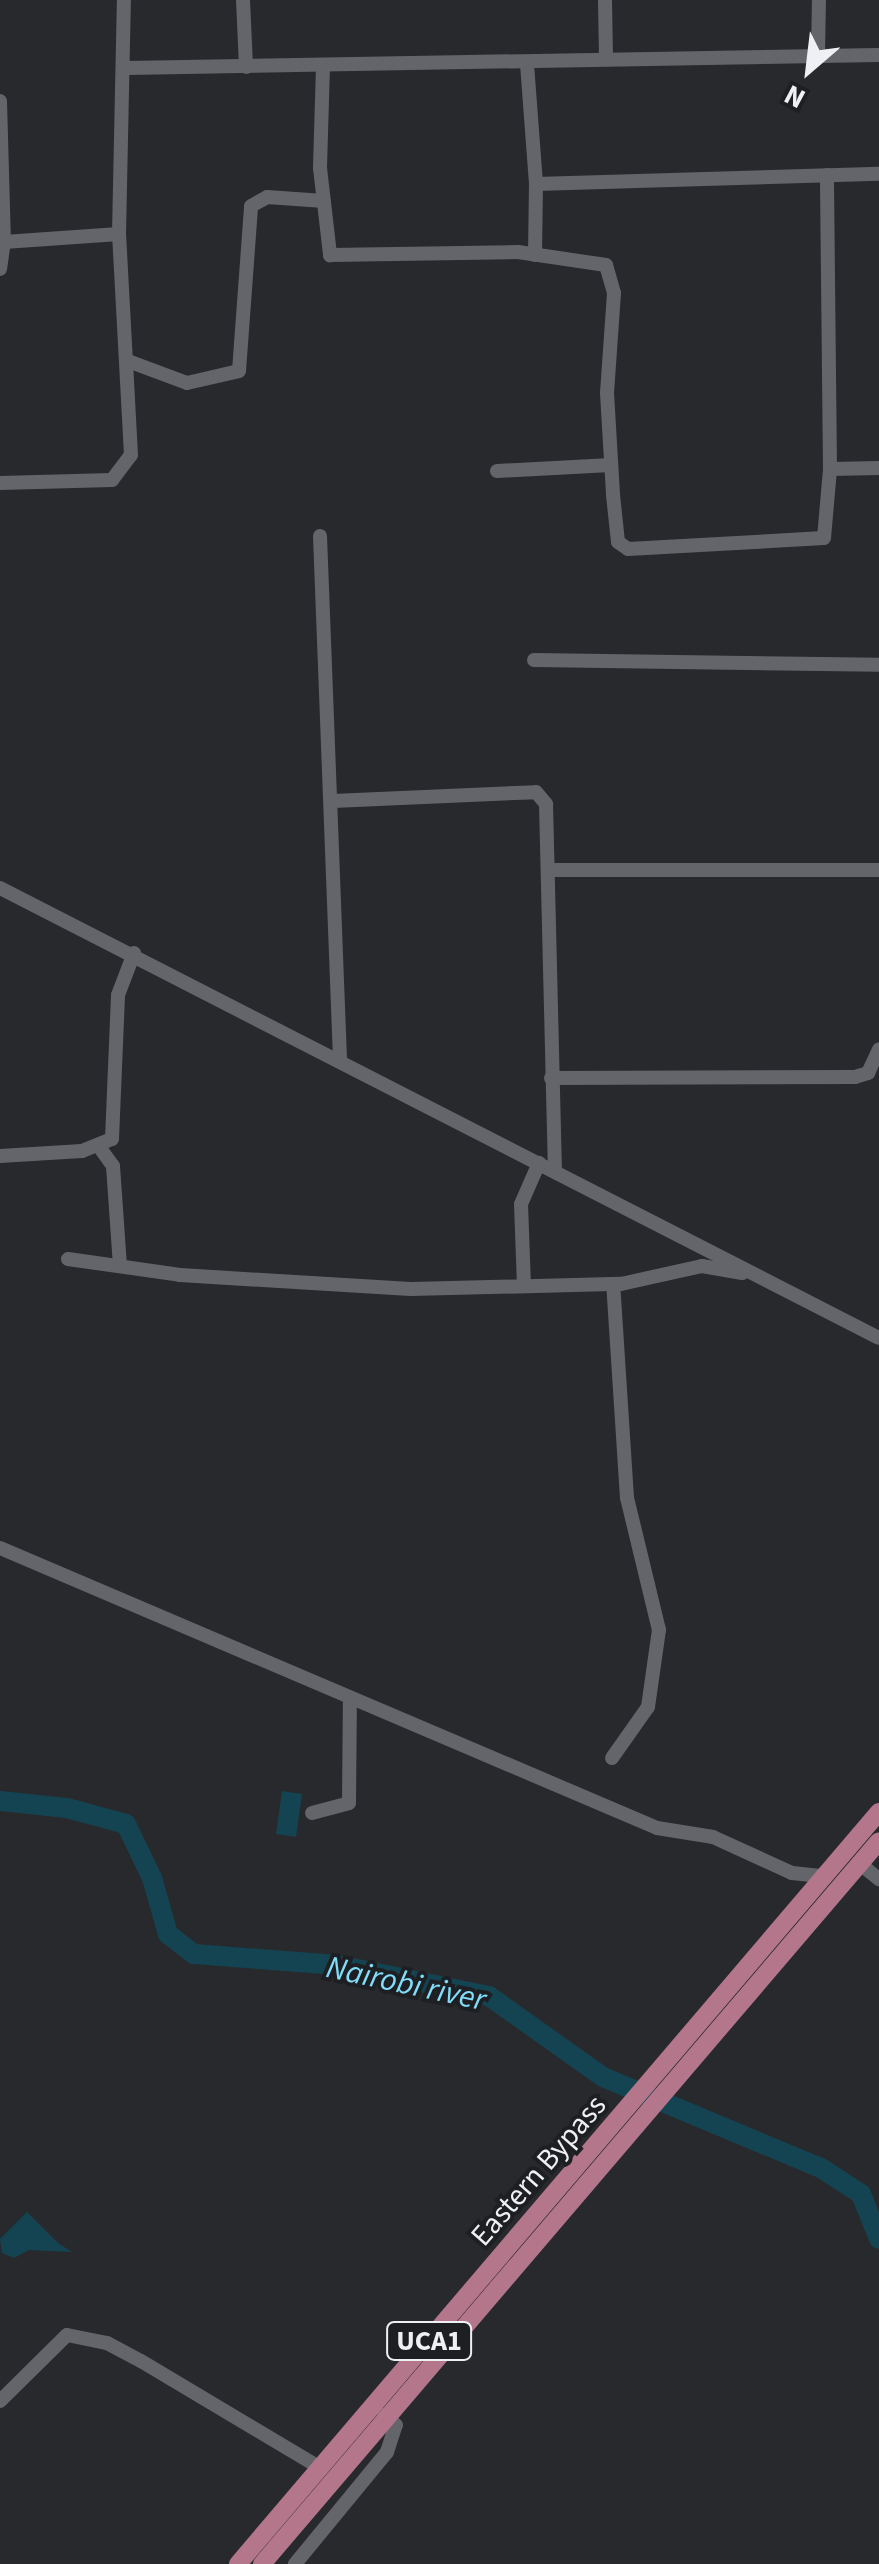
<!DOCTYPE html>
<html>
<head>
<meta charset="utf-8">
<style>
	body { margin:0 }
	#map { position:relative; width:879px; height:2564px; overflow:hidden; background:#28292d; font-family:"Source Sans 3",sans-serif }
	div>[style] { position:absolute }
	.water>* { inset:0; background:#144451 }
	.river>* { height:20px; margin:-10px; padding:0 10px; transform-origin:10px; border-radius:10px; background:#144451 }
	.minor>* { height:14px; margin:-7px; padding:0 7px; transform-origin:7px; border-radius:7px; background:#64656a }
	.major>* { height:18px; margin:-9px; padding:0 9px; transform-origin:9px; border-radius:9px; background:#b3768b }
	span { translate:-50% -50%; white-space:nowrap; text-align:center; line-height:1.15; -webkit-text-stroke:8px #1e1f23; paint-order:stroke }
	.shield-label span { padding:2px 8px; background:#1e1f23; border:2px solid; border-radius:8px; -webkit-text-stroke-width:0 }
	.shield-label { font-size:28px; color:#eff0f3; font-weight:700 }
	.street-label { font-size:30px; color:#eff0f3 }
	.water-label { font-size:32px; color:#80defb; font-style:italic }
	.north { position:absolute; left:759px; top:20px; width:100px; height:100px; -webkit-text-stroke:8px #1e1f23; paint-order:stroke; rotate:208deg; font-size:28px; font-weight:700; line-height:40px; text-align:center; color:#eff0f3 }
	.north::after { content:''; display:block; margin:auto; width:35px; height:45px; background:#eff0f3; clip-path:polygon(50% 0,100% 100%,50% 72%,0 100%) }
</style>
</head>
<body>
<div id="map">
	<div class="water">
		<div style="clip-path:polygon(282px 1791px,302px 1794px,296px 1837px,276px 1834px)"></div>
		<div style="clip-path:polygon(27px 2212px,58px 2243px,72px 2252px,29px 2250px,14px 2258px,2px 2253px,0 2239px)"></div>
	</div>
	<div class="river">
		<div style="left:0;top:1801px;width:67px;rotate:6deg"></div>
		<div style="left:67px;top:1808px;width:61px;rotate:15.2deg"></div>
		<div style="left:126px;top:1824px;width:60px;rotate:64.3deg"></div>
		<div style="left:152px;top:1878px;width:58px;rotate:74.1deg"></div>
		<div style="left:168px;top:1934px;width:33px;rotate:38deg"></div>
		<div style="left:194px;top:1954px;width:144px;rotate:4.4deg"></div>
		<div style="left:338px;top:1965px;width:154px;rotate:11.6deg"></div>
		<div style="left:489px;top:1996px;width:140px;rotate:35.4deg"></div>
		<div style="left:603px;top:2077px;width:236px;rotate:22.7deg"></div>
		<div style="left:821px;top:2168px;width:48px;rotate:33deg"></div>
		<div style="left:861px;top:2194px;width:48px;rotate:68.2deg"></div>
	</div>
	<div class="minor">
		<div style="left:243px;top:0;width:67px;rotate:87.4deg"></div>
		<div style="left:605px;top:0;width:57px;rotate:89deg"></div>
		<div style="left:818px;top:55px;width:55px;rotate:-89deg"></div>
		<div style="left:527px;top:64px;width:120px;rotate:85.7deg"></div>
		<div style="left:536px;top:184px;width:343px;rotate:-1.7deg"></div>
		<div style="left:323px;top:66px;width:102px;rotate:91.7deg"></div>
		<div style="left:320px;top:168px;width:88px;rotate:83.4deg"></div>
		<div style="left:330px;top:255px;width:188px;rotate:-0.9deg"></div>
		<div style="left:518px;top:252px;width:89px;rotate:8.4deg"></div>
		<div style="left:606px;top:265px;width:29px;rotate:74deg"></div>
		<div style="left:614px;top:293px;width:100px;rotate:94deg"></div>
		<div style="left:607px;top:393px;width:102px;rotate:86.6deg"></div>
		<div style="left:613px;top:495px;width:47px;rotate:83.9deg"></div>
		<div style="left:618px;top:542px;width:12px;rotate:35deg"></div>
		<div style="left:628px;top:549px;width:196px;rotate:-3.2deg"></div>
		<div style="left:824px;top:538px;width:69px;rotate:-85deg"></div>
		<div style="left:830px;top:469px;width:294px;rotate:-90.6deg"></div>
		<div style="left:126px;top:68px;width:753px;rotate:-0.99deg"></div>
		<div style="left:0;top:101px;width:141px;rotate:88.4deg"></div>
		<div style="left:535px;top:255px;width:71px;rotate:-89.2deg"></div>
		<div style="left:0;top:269px;width:27px;rotate:-82deg"></div>
		<div style="left:4px;top:242px;width:115px;rotate:-4deg"></div>
		<div style="left:128px;top:361px;width:63px;rotate:20.4deg"></div>
		<div style="left:187px;top:383px;width:53px;rotate:-13deg"></div>
		<div style="left:239px;top:371px;width:165px;rotate:-85.8deg"></div>
		<div style="left:251px;top:206px;width:18px;rotate:-29deg"></div>
		<div style="left:267px;top:197px;width:57px;rotate:4deg"></div>
		<div style="left:830px;top:469px;width:49px;rotate:-1.2deg"></div>
		<div style="left:497px;top:471px;width:114px;rotate:-3deg"></div>
		<div style="left:0;top:483px;width:112px;rotate:-1.5deg"></div>
		<div style="left:112px;top:480px;width:31px;rotate:-53deg"></div>
		<div style="left:131px;top:455px;width:221px;rotate:-93.1deg"></div>
		<div style="left:119px;top:234px;width:234px;rotate:-88.8deg"></div>
		<div style="left:320px;top:536px;width:523px;rotate:87.81deg"></div>
		<div style="left:534px;top:660px;width:345px;rotate:0.8deg"></div>
		<div style="left:333px;top:801px;width:203px;rotate:-2.5deg"></div>
		<div style="left:536px;top:792px;width:16px;rotate:50deg"></div>
		<div style="left:546px;top:804px;width:367px;rotate:88.6deg"></div>
		<div style="left:550px;top:870px;width:329px"></div>
		<div style="left:0;top:888px;width:987px;rotate:27.11deg"></div>
		<div style="left:551px;top:1078px;width:304px;rotate:-0.2deg"></div>
		<div style="left:855px;top:1077px;width:14px;rotate:-17deg"></div>
		<div style="left:868px;top:1073px;width:26px;rotate:-65deg"></div>
		<div style="left:100px;top:1148px;width:22px;rotate:54deg"></div>
		<div style="left:113px;top:1166px;width:100px;rotate:86deg"></div>
		<div style="left:0;top:1156px;width:82px;rotate:-3.5deg"></div>
		<div style="left:82px;top:1151px;width:32px;rotate:-22deg"></div>
		<div style="left:112px;top:1139px;width:144px;rotate:-87.6deg"></div>
		<div style="left:118px;top:995px;width:45px;rotate:-69.1deg"></div>
		<div style="left:68px;top:1259px;width:113px;rotate:8.1deg"></div>
		<div style="left:180px;top:1275px;width:231px;rotate:3.5deg"></div>
		<div style="left:411px;top:1289px;width:210px;rotate:-1.4deg"></div>
		<div style="left:621px;top:1284px;width:83px;rotate:-12.5deg"></div>
		<div style="left:702px;top:1266px;width:41px;rotate:9.9deg"></div>
		<div style="left:524px;top:1286px;width:82px;rotate:-92.1deg"></div>
		<div style="left:521px;top:1204px;width:45px;rotate:-66.3deg"></div>
		<div style="left:0;top:1548px;width:714px;rotate:23.08deg"></div>
		<div style="left:657px;top:1828px;width:57px;rotate:9.1deg"></div>
		<div style="left:713px;top:1837px;width:87px;rotate:24.5deg"></div>
		<div style="left:792px;top:1873px;width:31px;rotate:6deg"></div>
		<div style="left:612px;top:1758px;width:62px;rotate:-54.8deg"></div>
		<div style="left:648px;top:1707px;width:78px;rotate:-81.9deg"></div>
		<div style="left:659px;top:1630px;width:136px;rotate:-103.6deg"></div>
		<div style="left:627px;top:1498px;width:214px;rotate:-93.7deg"></div>
		<div style="left:312px;top:1813px;width:38px;rotate:-15deg"></div>
		<div style="left:349px;top:1803px;width:105px;rotate:-89.5deg"></div>
		<div style="left:859px;top:1863px;width:26px;rotate:39deg"></div>
		<div style="left:0;top:2401px;width:94px;rotate:-44.6deg"></div>
		<div style="left:67px;top:2335px;width:41px;rotate:11.3deg"></div>
		<div style="left:107px;top:2343px;width:38px;rotate:28deg"></div>
		<div style="left:141px;top:2361px;width:207px;rotate:30.8deg"></div>
		<div style="left:295px;top:2564px;width:145px;rotate:-50.6deg"></div>
		<div style="left:387px;top:2452px;width:28px;rotate:-72deg"></div>
		<div style="left:396px;top:2425px;width:16px;rotate:-140deg"></div>
	</div>
	<div class="major">
		<div style="left:238px;top:2564px;width:988px;rotate:-49.56deg"></div>
		<div style="left:262px;top:2564px;width:950px;rotate:-49.52deg"></div>
	</div>
	<div class="shield-label">
		<span style="left:429px;top:2341px">UCA1</span>
	</div>
	<div class="street-label">
		<span style="left:539px;top:2171px;rotate:-49deg">Eastern Bypass</span>
	</div>
	<div class="water-label">
		<span style="left:406px;top:1984px;rotate:12deg">Nairobi river</span>
	</div>
	<div class="north">N</div>
</div>
</body>
</html>
